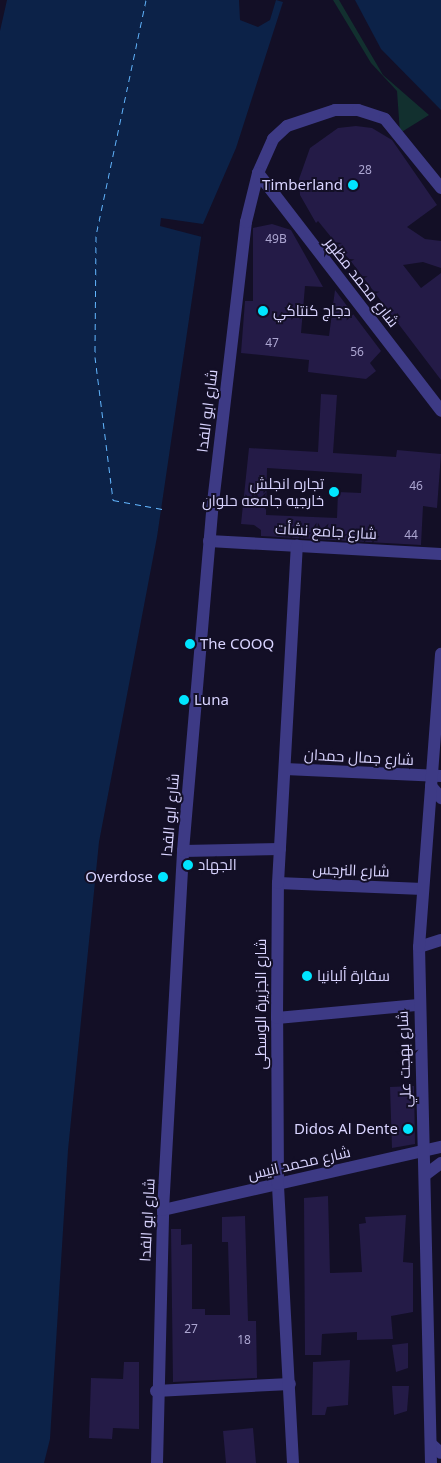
<!DOCTYPE html>
<html>
<head>
<meta charset="utf-8">
<style>
	body { margin:0 }
	#map { position:relative; width:441px; height:1463px; overflow:hidden; background:#130f26; font-family:"Noto Sans",Cairo,sans-serif }
	div>[style] { position:absolute }
	.green>* { inset:0; background:#12302f }
	.water>* { inset:0; background:#0c2248 }
	.pier>* { inset:0; background:#130f26 }
	.ferry>* { height:1px; margin-top:-0.5px; transform-origin:0; background:repeating-linear-gradient(90deg,#62b6ff 0 6px,transparent 0 11px) }
	.building>* { inset:0; background:#241b47 }
	.minor>* { height:12px; margin:-6px; padding:0 6px; transform-origin:6px; border-radius:6px; background:#3d3a85 }
	.tertiary>* { height:12px; margin:-6px; padding:0 6px; transform-origin:6px; border-radius:6px; background:#3d3a85 }
	.dots>* { width:14px; height:14px; translate:-50% -50%; box-sizing:border-box; border:2px solid #130f26; border-radius:50% }
	span { translate:-50% -50%; white-space:nowrap; text-align:center; line-height:1.15; -webkit-text-stroke:4px #130f26; paint-order:stroke }
	.number-label { font-size:12px; color:#aca6d1 }
	.number-label span { -webkit-text-stroke-width:0 }
	.poi-label { font-size:15px; color:#d9d4ff }
	.right { translate:-100% -50%; text-align:right }
	.left { translate:0 -50%; text-align:left }
	.street-label { font-size:15px; color:#d9d4ff }
</style>
</head>
<body>
<div id="map">
	<div class="green">
		<div style="clip-path:polygon(333px 0,339px 0,383px 75px,429px 115px,400px 133px,397px 91px,371px 63px)"></div>
	</div>
	<div class="water">
		<div style="clip-path:polygon(7px 0,239px 0,240px 20px,258px 27px,270px 20px,276px 0,283px 2px,236px 148px,203px 224px,157px 537px,99px 842px,68px 1150px,50px 1439px,44px 1463px,0 1463px,0 31px)"></div>
		<div style="clip-path:polygon(355px 0,441px 0,441px 110px,381px 49px)"></div>
	</div>
	<div class="pier">
		<div style="clip-path:polygon(161px 218px,203px 224px,202px 237px,160px 226px)"></div>
	</div>
	<div class="ferry">
		<div style="left:146px;top:0;width:241px;rotate:102deg"></div>
		<div style="left:96px;top:236px;width:121px;rotate:90.5deg"></div>
		<div style="left:95px;top:357px;width:144px;rotate:82.8deg"></div>
		<div style="left:113px;top:500px;width:50px;rotate:10.4deg"></div>
	</div>
	<div class="building">
		<div style="clip-path:polygon(356px 126px,372px 128px,392px 140px,437px 205px,407px 227px,425px 239px,441px 241px,441px 268px,423px 262px,403px 265px,421px 288px,441px 273px,441px 380px,353px 264px,318px 221px,316px 223px,300px 195px,299px 179px,310px 148px,338px 128px)"></div>
		<div style="clip-path:polygon(272px 224px,291px 230px,323px 287px,305px 286px,301px 333px,329px 336px,335px 290px,381px 351px,370px 363px,376px 371px,366px 379px,308px 372px,309px 360px,241px 353px,245px 301px,253px 301px,253px 228px)"></div>
		<div style="clip-path:polygon(evenodd,321px 394px,337px 395px,333px 453px,396px 457px,397px 450px,441px 454px,437px 508px,423px 506px,421px 545px,261px 536px,261px 530px,254px 525px,241px 524px,249px 448px,318px 452px,321px 394px,267px 468px,362px 474px,361px 493px,338px 492px,337px 518px,266px 515px,267px 468px)"></div>
		<div style="clip-path:polygon(414px 1086px,415px 1144px,392px 1148px,390px 1087px)"></div>
		<div style="clip-path:polygon(328px 1196px,330px 1273px,362px 1272px,359px 1224px,366px 1223px,365px 1217px,406px 1215px,403px 1262px,413px 1263px,413px 1312px,391px 1316px,393px 1339px,357px 1340px,357px 1332px,322px 1334px,321px 1355px,305px 1355px,304px 1198px)"></div>
		<div style="clip-path:polygon(245px 1216px,248px 1321px,256px 1321px,257px 1378px,173px 1382px,171px 1229px,181px 1229px,181px 1245px,192px 1244px,192px 1309px,205px 1309px,205px 1315px,230px 1315px,228px 1242px,222px 1242px,222px 1217px)"></div>
		<div style="clip-path:polygon(408px 1343px,408px 1368px,396px 1372px,392px 1345px)"></div>
		<div style="clip-path:polygon(350px 1360px,348px 1405px,327px 1407px,325px 1415px,312px 1415px,313px 1362px)"></div>
		<div style="clip-path:polygon(124px 1362px,139px 1362px,139px 1429px,113px 1428px,112px 1439px,89px 1438px,91px 1378px,123px 1379px)"></div>
		<div style="clip-path:polygon(392px 1386px,409px 1386px,407px 1411px,394px 1415px)"></div>
		<div style="clip-path:polygon(253px 1428px,256px 1463px,226px 1463px,223px 1431px)"></div>
	</div>
	<div class="minor">
		<div style="left:258px;top:173px;width:37px;rotate:-66deg"></div>
		<div style="left:273px;top:139px;width:19px;rotate:-43deg"></div>
		<div style="left:287px;top:126px;width:51px;rotate:-18.4deg"></div>
		<div style="left:335px;top:110px;width:23px"></div>
		<div style="left:358px;top:110px;width:28px;rotate:18deg"></div>
		<div style="left:385px;top:119px;width:89px;rotate:50.9deg"></div>
		<div style="left:209px;top:541px;width:232px;rotate:3.2deg"></div>
		<div style="left:285px;top:769px;width:156px;rotate:2.6deg"></div>
		<div style="left:431px;top:786px;width:16px;rotate:50deg"></div>
		<div style="left:183px;top:851px;width:97px;rotate:-1.2deg"></div>
		<div style="left:278px;top:883px;width:145px;rotate:2.4deg"></div>
		<div style="left:419px;top:947px;width:23px;rotate:-18deg"></div>
		<div style="left:277px;top:1018px;width:142px;rotate:-5.3deg"></div>
		<div style="left:425px;top:1175px;width:20px;rotate:-37deg"></div>
		<div style="left:163px;top:1210px;width:285px;rotate:-12.8deg"></div>
		<div style="left:156px;top:1391px;width:134px;rotate:-3deg"></div>
		<div style="left:431px;top:1444px;width:13px;rotate:42deg"></div>
		<div style="left:293px;top:1463px;width:279px;rotate:-93.1deg"></div>
		<div style="left:278px;top:1184px;width:166px;rotate:-90.3deg"></div>
		<div style="left:277px;top:1018px;width:135px;rotate:-89.6deg"></div>
		<div style="left:278px;top:883px;width:338px;rotate:-86.8deg"></div>
	</div>
	<div class="tertiary">
		<div style="left:258px;top:173px;width:300px;rotate:52.4deg"></div>
		<div style="left:157px;top:1463px;width:253px;rotate:-88.6deg"></div>
		<div style="left:163px;top:1210px;width:360px;rotate:-86.8deg"></div>
		<div style="left:183px;top:851px;width:341px;rotate:-85.1deg"></div>
		<div style="left:212px;top:511px;width:291px;rotate:-83.3deg"></div>
		<div style="left:246px;top:222px;width:50px;rotate:-76.2deg"></div>
		<div style="left:431px;top:1463px;width:516px;rotate:-91.33deg"></div>
		<div style="left:419px;top:947px;width:294px;rotate:-85.7deg"></div>
	</div>
	<div class="dots">
		<div style="left:353px;top:185px;background:#00e5ff"></div>
		<div style="left:263px;top:311px;background:#00e5ff"></div>
		<div style="left:334px;top:492px;background:#00e5ff"></div>
		<div style="left:190px;top:644px;background:#00e5ff"></div>
		<div style="left:184px;top:700px;background:#00e5ff"></div>
		<div style="left:188px;top:865px;background:#00e5ff"></div>
		<div style="left:163px;top:877px;background:#00e5ff"></div>
		<div style="left:307px;top:976px;background:#00e5ff"></div>
		<div style="left:408px;top:1129px;background:#00e5ff"></div>
	</div>
	<div class="number-label">
		<span style="left:365px;top:170px">28</span>
		<span style="left:276px;top:239px">49B</span>
		<span style="left:272px;top:343px">47</span>
		<span style="left:357px;top:352px">56</span>
		<span style="left:416px;top:486px">46</span>
		<span style="left:411px;top:535px">44</span>
		<span style="left:191px;top:1329px">27</span>
		<span style="left:244px;top:1340px">18</span>
	</div>
	<div class="poi-label">
		<span class="right" style="left:343px;top:185px">Timberland</span>
		<span class="left" style="left:273px;top:311px">دجاج كنتاكي</span>
		<span class="right" style="left:324px;top:492px">تجاره انجلش<br>خارجيه جامعه حلوان</span>
		<span class="left" style="left:200px;top:644px">The COOQ</span>
		<span class="left" style="left:194px;top:700px">Luna</span>
		<span class="left" style="left:198px;top:865px">الجهاد</span>
		<span class="right" style="left:153px;top:877px">Overdose</span>
		<span class="left" style="left:317px;top:976px">سفارة ألبانيا</span>
		<span class="right" style="left:398px;top:1129px">Didos Al Dente</span>
	</div>
	<div class="street-label">
		<span style="left:362px;top:282px;rotate:52deg">شارع محمد مظهر</span>
		<span style="left:207px;top:411px;rotate:-83deg">شارع ابو الفدا</span>
		<span style="left:326px;top:531px;rotate:3deg">شارع جامع نشأت</span>
		<span style="left:359px;top:757px;rotate:3deg">شارع جمال حمدان</span>
		<span style="left:170px;top:815px;rotate:-85deg">شارع ابو الفدا</span>
		<span style="left:351px;top:870px;rotate:2deg">شارع النرجس</span>
		<span style="left:261px;top:1004px;rotate:-90deg">شارع الجزيرة الوسطى</span>
		<span style="left:404px;top:1059px;rotate:-92deg">شارع بهجت علي</span>
		<span style="left:299px;top:1163px;rotate:-13deg">شارع محمد انيس</span>
		<span style="left:147px;top:1220px;rotate:-87deg">شارع ابو الفدا</span>
	</div>
</div>
</body>
</html>
